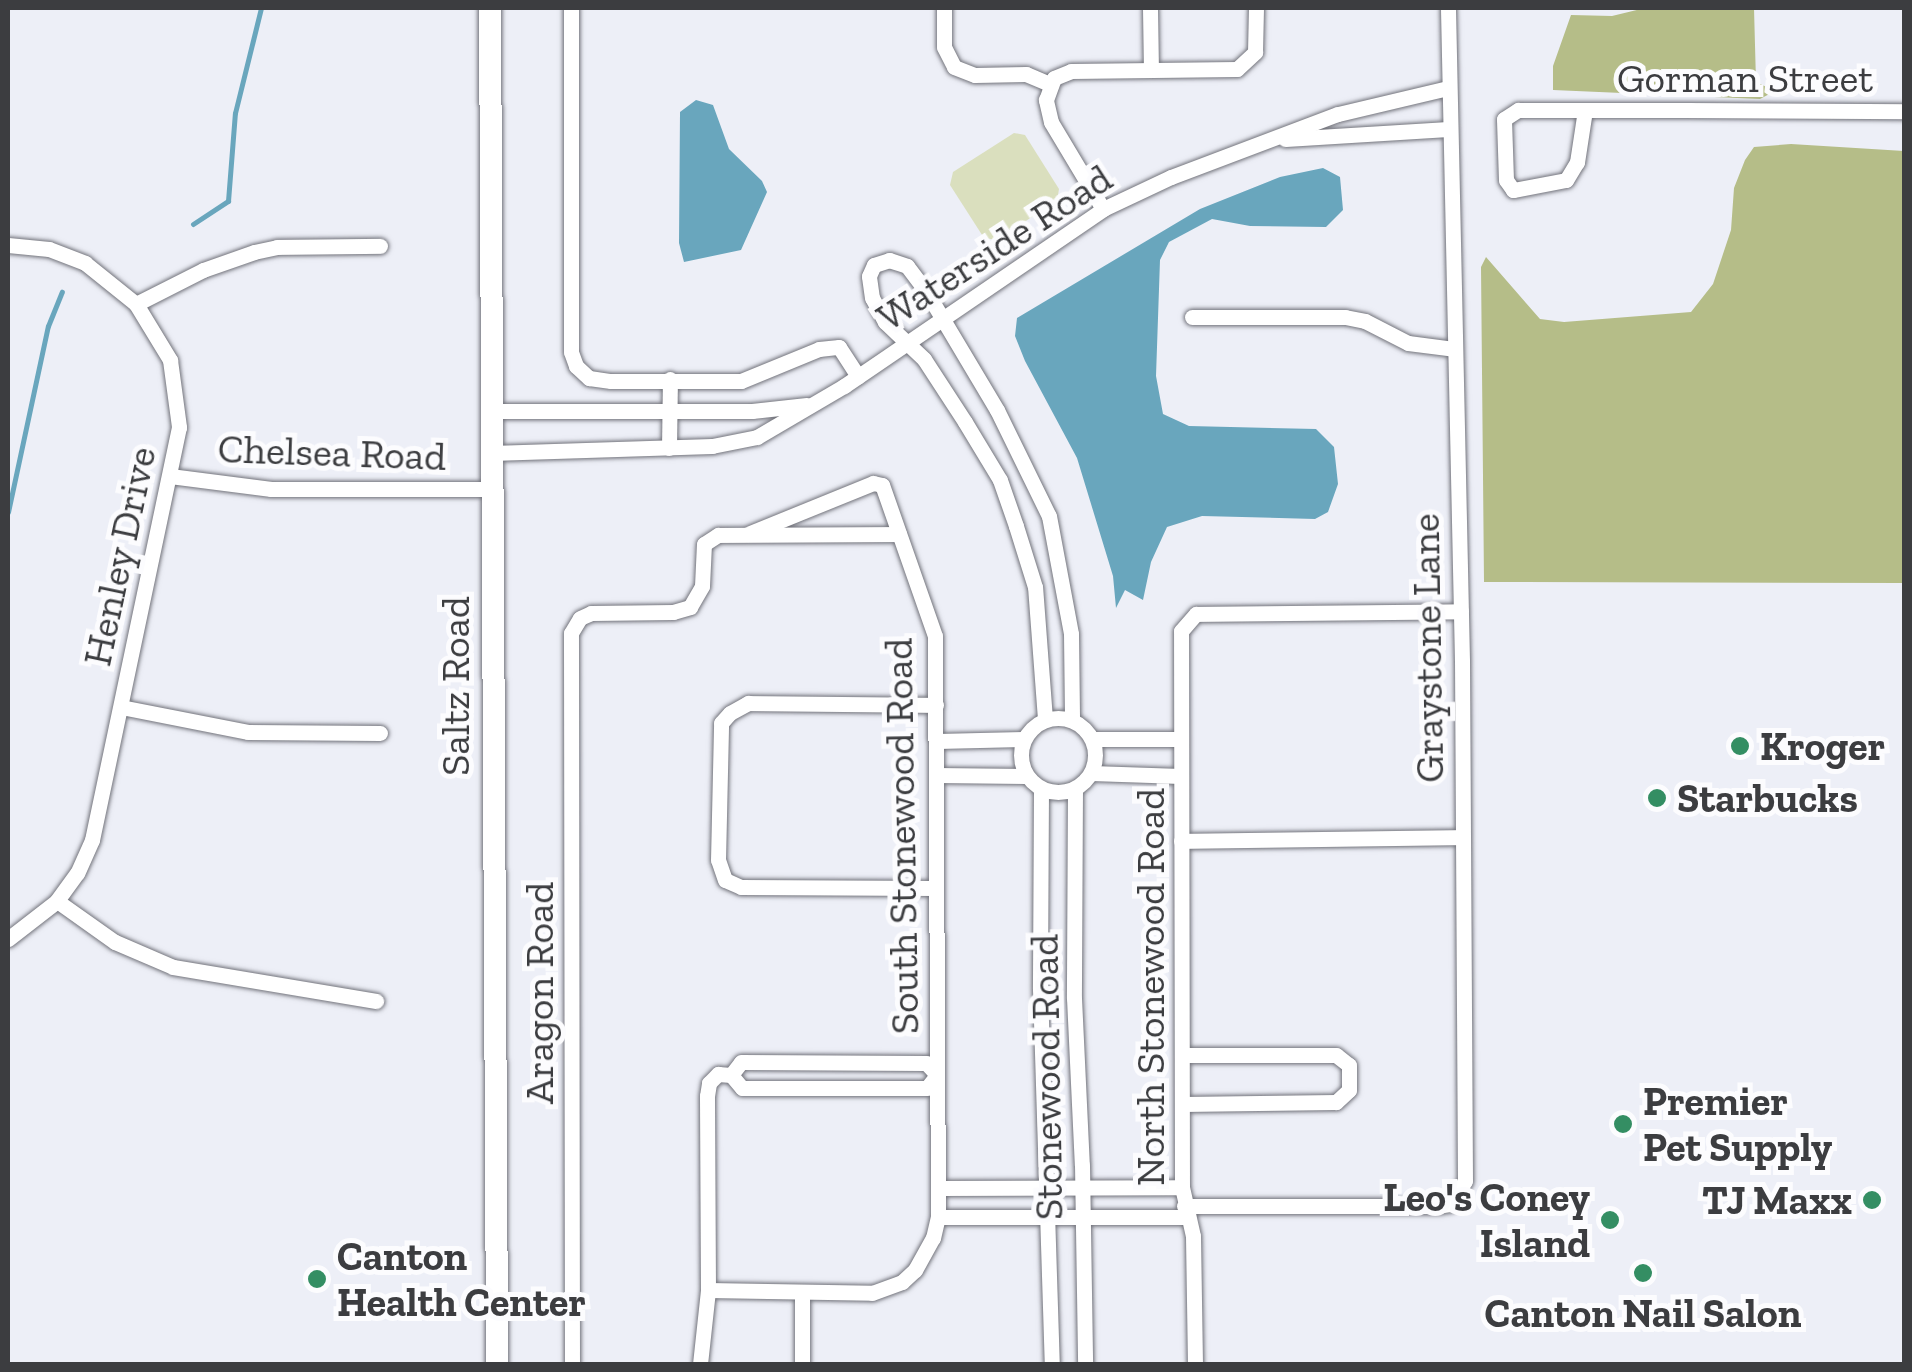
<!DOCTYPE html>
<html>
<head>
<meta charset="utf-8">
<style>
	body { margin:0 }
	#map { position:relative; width:1912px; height:1372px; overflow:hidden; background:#edeff7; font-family:"Zilla Slab",serif }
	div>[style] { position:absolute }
	.green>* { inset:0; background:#dadfbe }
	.forest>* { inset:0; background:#b5bd88 }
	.water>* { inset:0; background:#69a6bd }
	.stream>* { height:5px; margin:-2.5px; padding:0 2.5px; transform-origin:2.5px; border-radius:2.5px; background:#69a6bd }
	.roads { filter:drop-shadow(0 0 2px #72737b) drop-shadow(0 0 2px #72737b) }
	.street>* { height:15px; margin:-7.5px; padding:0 7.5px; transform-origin:7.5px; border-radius:7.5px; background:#fff }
	.street>.ring { margin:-7.5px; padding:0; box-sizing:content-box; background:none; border:15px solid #fff; border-radius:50% }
	.secondary>* { height:22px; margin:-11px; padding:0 11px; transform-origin:11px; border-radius:11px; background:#fff }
	.dots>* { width:28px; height:28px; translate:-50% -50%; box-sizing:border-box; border:5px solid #fcfcfe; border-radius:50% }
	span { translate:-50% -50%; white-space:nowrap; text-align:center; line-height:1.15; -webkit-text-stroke:10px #fcfcfe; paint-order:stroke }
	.street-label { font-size:40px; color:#3c3d40 }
	.poi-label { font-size:40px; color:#3c3d40; font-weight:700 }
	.left { translate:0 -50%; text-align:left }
	.right { translate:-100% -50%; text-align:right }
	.frame { position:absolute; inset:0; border:10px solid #3c3d40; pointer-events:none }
</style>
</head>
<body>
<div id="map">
	<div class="green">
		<div style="clip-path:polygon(1014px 133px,1025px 135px,1059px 189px,1057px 201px,996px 240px,984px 238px,950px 185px,953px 172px)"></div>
	</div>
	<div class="forest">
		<div style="clip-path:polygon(1645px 8px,1754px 8px,1756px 82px,1775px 91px,1760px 99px,1553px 90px,1553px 66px,1571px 15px,1612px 16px)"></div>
		<div style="clip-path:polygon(1791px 144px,1904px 151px,1904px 583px,1484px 582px,1481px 267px,1486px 257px,1540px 319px,1564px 322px,1691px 312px,1713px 284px,1731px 230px,1734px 188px,1745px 160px,1754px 147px)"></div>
	</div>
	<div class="water">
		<div style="clip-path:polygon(696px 100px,713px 105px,729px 149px,762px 181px,767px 192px,741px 250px,684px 262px,679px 243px,680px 112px)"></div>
		<div style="clip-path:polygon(1323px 168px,1340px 177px,1343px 210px,1326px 227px,1250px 226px,1212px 219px,1169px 242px,1160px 260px,1156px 376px,1163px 414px,1189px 426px,1316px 429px,1334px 447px,1338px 484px,1328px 512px,1315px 519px,1202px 516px,1167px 527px,1151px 562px,1143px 600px,1125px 590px,1116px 608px,1113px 576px,1077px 458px,1025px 361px,1015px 336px,1017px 318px,1200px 209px,1280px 177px)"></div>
	</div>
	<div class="stream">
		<div style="left:193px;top:224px;width:42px;rotate:-33.3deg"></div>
		<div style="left:228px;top:201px;width:88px;rotate:-85.5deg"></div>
		<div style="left:235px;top:113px;width:108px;rotate:-76.1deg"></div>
		<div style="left:8px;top:512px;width:190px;rotate:-77.9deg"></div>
		<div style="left:48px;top:326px;width:37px;rotate:-68deg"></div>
	</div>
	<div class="roads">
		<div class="street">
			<div style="left:571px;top:8px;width:344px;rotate:90deg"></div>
			<div style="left:571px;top:352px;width:15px;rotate:70deg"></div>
			<div style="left:576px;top:366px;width:18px;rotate:43deg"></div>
			<div style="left:589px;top:378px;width:22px;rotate:8deg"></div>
			<div style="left:611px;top:381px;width:130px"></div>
			<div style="left:741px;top:381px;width:84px;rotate:-22.3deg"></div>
			<div style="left:819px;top:349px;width:20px;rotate:-6deg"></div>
			<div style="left:839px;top:347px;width:35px;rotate:57deg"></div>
			<div style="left:944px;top:8px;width:39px;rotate:90deg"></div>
			<div style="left:944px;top:47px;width:22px;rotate:63deg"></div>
			<div style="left:954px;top:67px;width:22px;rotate:21deg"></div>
			<div style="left:975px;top:75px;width:51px;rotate:-1.1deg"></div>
			<div style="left:1026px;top:74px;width:26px;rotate:23deg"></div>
			<div style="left:1150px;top:8px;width:62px;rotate:89.1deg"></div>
			<div style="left:1585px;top:110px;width:53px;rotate:98.7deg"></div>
			<div style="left:1577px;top:162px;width:21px;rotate:121deg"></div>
			<div style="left:1566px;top:180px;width:54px;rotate:169.3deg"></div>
			<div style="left:1513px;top:190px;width:12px;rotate:-125deg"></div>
			<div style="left:1506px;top:180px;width:61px;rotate:-91.9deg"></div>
			<div style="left:1504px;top:119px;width:17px;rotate:-33deg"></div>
			<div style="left:1518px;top:110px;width:173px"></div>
			<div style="left:1691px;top:110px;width:213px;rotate:0.3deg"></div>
			<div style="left:1285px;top:139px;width:164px;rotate:-3.5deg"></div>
			<div style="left:1103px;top:209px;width:101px;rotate:-120.9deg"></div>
			<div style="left:1051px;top:122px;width:23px;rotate:-103deg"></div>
			<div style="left:1046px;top:100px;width:23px;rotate:-70deg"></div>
			<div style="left:1054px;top:78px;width:18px;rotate:-22deg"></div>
			<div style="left:1071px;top:71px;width:166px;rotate:-0.7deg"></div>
			<div style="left:1237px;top:69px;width:25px;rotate:-43deg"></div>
			<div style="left:1255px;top:52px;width:44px;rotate:-88.7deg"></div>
			<div style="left:8px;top:245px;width:41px;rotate:5.6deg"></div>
			<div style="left:49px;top:249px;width:39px;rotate:21deg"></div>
			<div style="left:85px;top:263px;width:65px;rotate:38.8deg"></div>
			<div style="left:136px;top:304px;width:66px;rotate:58.7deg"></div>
			<div style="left:170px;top:360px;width:68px;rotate:82.3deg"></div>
			<div style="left:179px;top:427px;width:422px;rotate:101.9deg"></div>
			<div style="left:92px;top:840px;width:36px;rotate:114deg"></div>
			<div style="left:77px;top:873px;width:34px;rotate:126deg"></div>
			<div style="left:57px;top:901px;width:62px;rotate:142.2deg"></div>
			<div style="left:136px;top:304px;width:75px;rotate:-26.9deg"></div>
			<div style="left:203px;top:270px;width:54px;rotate:-19.4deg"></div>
			<div style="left:254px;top:252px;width:24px;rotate:-12deg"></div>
			<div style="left:277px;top:247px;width:103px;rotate:-0.6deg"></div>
			<div style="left:1192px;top:317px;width:153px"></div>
			<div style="left:1345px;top:317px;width:20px;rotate:11deg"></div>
			<div style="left:1365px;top:321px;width:48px;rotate:27.1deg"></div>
			<div style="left:1408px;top:343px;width:46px;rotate:7.4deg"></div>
			<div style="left:491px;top:411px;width:261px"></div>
			<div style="left:752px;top:411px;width:55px;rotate:-6.2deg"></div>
			<div style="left:669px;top:448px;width:69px;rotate:-89.2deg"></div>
			<div style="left:491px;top:453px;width:221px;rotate:-1.8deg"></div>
			<div style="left:712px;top:446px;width:46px;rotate:-11.3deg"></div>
			<div style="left:757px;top:437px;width:101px;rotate:-30.4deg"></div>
			<div style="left:844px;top:386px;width:314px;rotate:-34.3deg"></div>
			<div style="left:1103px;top:209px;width:75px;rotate:-25.2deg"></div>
			<div style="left:1171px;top:177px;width:178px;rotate:-20.7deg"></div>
			<div style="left:1338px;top:114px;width:113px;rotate:-13.3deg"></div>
			<div style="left:170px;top:476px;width:102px;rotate:7.3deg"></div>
			<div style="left:271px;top:489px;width:220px"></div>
			<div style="left:121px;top:707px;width:129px;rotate:11.1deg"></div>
			<div style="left:248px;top:732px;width:132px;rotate:0.4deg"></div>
			<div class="ring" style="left:1021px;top:718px;width:59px;height:59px"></div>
			<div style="left:1045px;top:719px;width:132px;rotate:-94.3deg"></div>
			<div style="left:1035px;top:587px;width:64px;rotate:-107.3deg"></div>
			<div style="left:1016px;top:526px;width:49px;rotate:-109.2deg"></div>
			<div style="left:1000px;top:480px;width:68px;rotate:-121.1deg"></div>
			<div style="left:965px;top:422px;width:75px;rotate:-123.1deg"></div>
			<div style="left:924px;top:359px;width:54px;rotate:-136.5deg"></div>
			<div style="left:885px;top:322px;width:27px;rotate:-118deg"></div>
			<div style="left:872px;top:298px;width:22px;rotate:-98deg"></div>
			<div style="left:869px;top:276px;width:12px;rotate:-66deg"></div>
			<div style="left:874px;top:265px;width:16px;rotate:-18deg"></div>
			<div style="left:889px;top:260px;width:19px;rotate:18deg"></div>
			<div style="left:907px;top:266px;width:31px;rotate:53deg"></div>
			<div style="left:926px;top:291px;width:139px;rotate:59.2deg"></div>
			<div style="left:997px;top:410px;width:118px;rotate:63.9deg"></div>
			<div style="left:1049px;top:516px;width:120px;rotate:79.4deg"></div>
			<div style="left:1071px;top:634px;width:86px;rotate:89.3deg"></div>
			<div style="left:1092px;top:739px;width:89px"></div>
			<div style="left:937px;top:741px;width:86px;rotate:-1.3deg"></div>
			<div style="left:1091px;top:773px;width:90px;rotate:1.9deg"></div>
			<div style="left:936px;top:775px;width:90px;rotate:0.6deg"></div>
			<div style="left:1041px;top:789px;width:200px;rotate:90.3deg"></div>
			<div style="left:1040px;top:989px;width:375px;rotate:88.2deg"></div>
			<div style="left:1075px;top:789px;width:209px;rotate:90.3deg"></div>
			<div style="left:1074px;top:998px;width:167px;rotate:87.3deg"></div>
			<div style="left:1082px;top:1165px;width:199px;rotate:89.1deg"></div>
			<div style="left:1181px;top:841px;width:281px;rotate:-0.8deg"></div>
			<div style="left:936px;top:888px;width:195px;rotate:-179.7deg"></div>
			<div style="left:741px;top:887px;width:17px;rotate:-156deg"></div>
			<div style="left:725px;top:880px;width:21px;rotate:-109deg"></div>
			<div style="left:718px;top:860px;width:137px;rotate:-88.7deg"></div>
			<div style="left:721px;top:723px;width:13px;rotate:-48deg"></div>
			<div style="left:730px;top:713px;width:21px;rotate:-29deg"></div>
			<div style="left:748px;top:703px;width:188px;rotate:0.6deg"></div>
			<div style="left:57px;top:901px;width:71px;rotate:35.3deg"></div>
			<div style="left:115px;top:942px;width:63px;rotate:23.3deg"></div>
			<div style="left:173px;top:967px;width:206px;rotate:9.5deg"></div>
			<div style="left:1182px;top:1055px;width:154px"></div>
			<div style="left:1336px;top:1055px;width:16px;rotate:38deg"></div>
			<div style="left:1349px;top:1065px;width:25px;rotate:90deg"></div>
			<div style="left:1349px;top:1090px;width:18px;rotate:137deg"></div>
			<div style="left:1336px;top:1102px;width:154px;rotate:179.3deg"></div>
			<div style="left:741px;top:1062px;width:185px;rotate:0.3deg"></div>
			<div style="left:926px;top:1063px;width:16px;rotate:47deg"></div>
			<div style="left:937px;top:1075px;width:16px;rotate:128deg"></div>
			<div style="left:927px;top:1088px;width:185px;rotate:180deg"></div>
			<div style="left:742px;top:1088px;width:17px;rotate:-130deg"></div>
			<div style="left:731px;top:1075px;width:16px;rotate:-52deg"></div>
			<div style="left:938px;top:1188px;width:244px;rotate:-0.2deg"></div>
			<div style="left:1184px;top:1206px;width:254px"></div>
			<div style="left:1438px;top:1206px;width:13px;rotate:-9deg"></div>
			<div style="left:1451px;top:1204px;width:27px;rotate:-59deg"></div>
			<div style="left:1465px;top:1181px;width:520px;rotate:-90.33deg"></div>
			<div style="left:1462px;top:661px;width:653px;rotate:-91.23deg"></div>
			<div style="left:938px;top:1217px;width:248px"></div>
			<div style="left:708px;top:1290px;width:164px;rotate:1deg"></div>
			<div style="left:872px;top:1293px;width:32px;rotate:-20deg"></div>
			<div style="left:902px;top:1282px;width:18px;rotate:-43deg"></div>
			<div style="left:915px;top:1270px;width:37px;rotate:-61deg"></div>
			<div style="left:933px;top:1238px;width:22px;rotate:-77deg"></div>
			<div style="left:938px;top:1217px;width:581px;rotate:-90.3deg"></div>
			<div style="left:935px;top:636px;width:160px;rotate:-109.3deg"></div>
			<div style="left:882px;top:485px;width:9px;rotate:-167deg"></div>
			<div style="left:873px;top:483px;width:133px;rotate:157.9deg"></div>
			<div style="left:802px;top:1294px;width:70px;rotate:90deg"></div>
			<div style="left:572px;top:1364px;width:731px;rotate:-90.08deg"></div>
			<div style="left:571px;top:633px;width:17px;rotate:-59deg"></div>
			<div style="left:580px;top:618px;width:12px;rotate:-24deg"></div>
			<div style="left:591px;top:613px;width:82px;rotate:-0.7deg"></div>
			<div style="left:673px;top:612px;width:18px;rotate:-16deg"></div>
			<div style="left:690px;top:607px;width:24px;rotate:-60deg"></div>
			<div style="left:702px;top:586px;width:42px;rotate:-87.3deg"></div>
			<div style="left:704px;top:544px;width:17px;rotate:-33deg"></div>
			<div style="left:718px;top:535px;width:181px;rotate:-0.3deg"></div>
			<div style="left:700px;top:1364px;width:74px;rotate:-83.8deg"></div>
			<div style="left:708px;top:1290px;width:194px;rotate:-90.3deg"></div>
			<div style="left:707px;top:1096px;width:13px;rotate:-81deg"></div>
			<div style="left:709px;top:1083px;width:13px;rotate:-45deg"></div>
			<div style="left:718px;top:1074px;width:13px;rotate:4deg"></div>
			<div style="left:1195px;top:1364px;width:128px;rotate:-90.9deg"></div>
			<div style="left:1193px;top:1236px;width:50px;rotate:-102.7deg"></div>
			<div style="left:1182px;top:1187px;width:556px;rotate:-90.1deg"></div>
			<div style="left:1181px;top:631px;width:23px;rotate:-49deg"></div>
			<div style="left:1196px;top:614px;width:265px;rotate:-0.6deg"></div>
		</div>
		<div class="secondary">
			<div style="left:490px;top:8px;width:1356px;rotate:89.7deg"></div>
		</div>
	</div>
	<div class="dots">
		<div style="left:1740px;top:746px;background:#348e63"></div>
		<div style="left:1657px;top:798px;background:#348e63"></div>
		<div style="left:1623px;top:1124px;background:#348e63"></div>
		<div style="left:1872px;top:1200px;background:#348e63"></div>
		<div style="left:1610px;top:1220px;background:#348e63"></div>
		<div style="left:1643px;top:1273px;background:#348e63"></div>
		<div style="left:317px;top:1279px;background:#348e63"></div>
	</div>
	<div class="street-label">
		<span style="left:1745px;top:78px">Gorman Street</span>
		<span style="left:994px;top:247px;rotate:-33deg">Waterside Road</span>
		<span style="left:332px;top:452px;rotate:2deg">Chelsea Road</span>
		<span style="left:119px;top:556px;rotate:-78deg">Henley Drive</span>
		<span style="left:1427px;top:648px;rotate:-91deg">Graystone Lane</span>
		<span style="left:455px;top:686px;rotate:-90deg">Saltz Road</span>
		<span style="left:901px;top:836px;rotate:-91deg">South Stonewood Road</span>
		<span style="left:1150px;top:987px;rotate:-90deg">North Stonewood Road</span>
		<span style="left:539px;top:993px;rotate:-90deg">Aragon Road</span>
		<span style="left:1046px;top:1077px;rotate:-91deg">Stonewood Road</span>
	</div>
	<div class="poi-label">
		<span class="left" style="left:1760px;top:746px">Kroger</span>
		<span class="left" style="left:1677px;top:798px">Starbucks</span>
		<span class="left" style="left:1643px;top:1124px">Premier<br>Pet Supply</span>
		<span class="right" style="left:1590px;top:1220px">Leo's Coney<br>Island</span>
		<span class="right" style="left:1852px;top:1200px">TJ Maxx</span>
		<span class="left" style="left:337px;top:1279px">Canton<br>Health Center</span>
		<span style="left:1643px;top:1313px">Canton Nail Salon</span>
	</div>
	<div class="frame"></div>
</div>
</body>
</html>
